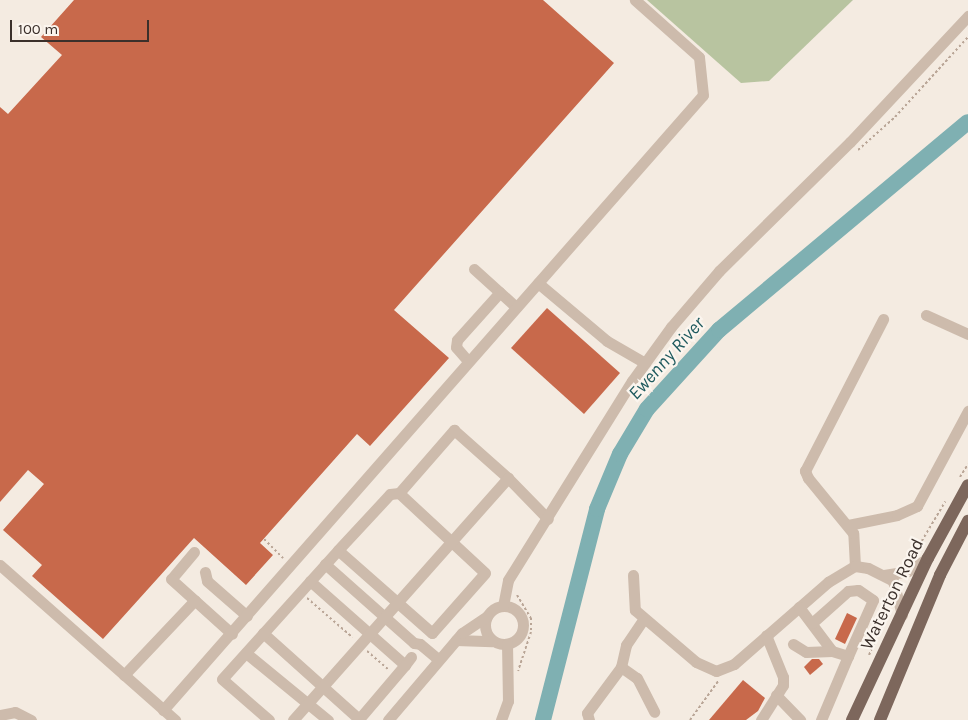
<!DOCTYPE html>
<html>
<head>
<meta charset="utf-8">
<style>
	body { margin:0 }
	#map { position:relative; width:968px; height:720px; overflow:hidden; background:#f4ebe1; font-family:Karla,sans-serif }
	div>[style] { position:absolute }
	.green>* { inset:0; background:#b8c4a0 }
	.river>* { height:16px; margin:-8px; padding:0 8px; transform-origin:8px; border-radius:8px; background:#7fb0b2 }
	.building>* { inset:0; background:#c8694b }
	.path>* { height:2px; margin-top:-1px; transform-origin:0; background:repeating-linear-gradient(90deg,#b9a596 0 2.5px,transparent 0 5px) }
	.minor>* { height:11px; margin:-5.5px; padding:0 5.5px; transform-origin:5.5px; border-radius:5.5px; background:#cdbbac }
	.minor>.ring { margin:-5.5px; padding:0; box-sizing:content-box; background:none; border:11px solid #cdbbac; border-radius:50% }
	.major>* { height:12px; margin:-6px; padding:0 6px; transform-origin:6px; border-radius:6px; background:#7d675c }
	span { translate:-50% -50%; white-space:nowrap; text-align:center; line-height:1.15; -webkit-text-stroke:4.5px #fbf5ee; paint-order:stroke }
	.street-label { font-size:18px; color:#3b302b }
	.water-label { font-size:19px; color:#1f5a5e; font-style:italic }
	.scale { position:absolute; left:10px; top:20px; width:139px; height:22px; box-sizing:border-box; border:2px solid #3b302b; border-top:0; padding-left:6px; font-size:15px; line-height:18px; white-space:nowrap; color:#3b302b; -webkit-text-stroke:4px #fbf5ee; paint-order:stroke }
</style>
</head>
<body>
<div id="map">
	<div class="green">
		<div style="clip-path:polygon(647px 0,853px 0,769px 81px,741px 83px)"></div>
	</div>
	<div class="river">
		<div style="left:543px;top:720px;width:218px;rotate:-75.6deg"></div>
		<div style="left:597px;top:509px;width:60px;rotate:-67.3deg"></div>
		<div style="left:620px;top:454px;width:52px;rotate:-59deg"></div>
		<div style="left:647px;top:409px;width:107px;rotate:-47.7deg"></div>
		<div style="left:719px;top:330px;width:324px;rotate:-39.9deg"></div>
	</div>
	<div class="building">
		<div style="clip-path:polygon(74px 0,543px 0,614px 63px,394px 310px,449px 358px,370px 446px,357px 434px,260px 543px,273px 555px,246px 585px,194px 538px,103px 639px,32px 576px,42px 565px,3px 530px,44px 484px,28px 470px,0 502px,0 107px,8px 114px,62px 55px,41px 37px)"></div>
		<div style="clip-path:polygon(547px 308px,620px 373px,584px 414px,511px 348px)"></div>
		<div style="clip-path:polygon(847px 613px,857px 618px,845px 644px,835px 639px)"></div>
		<div style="clip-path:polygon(812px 659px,819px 659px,823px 664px,810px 675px,804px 667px)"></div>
		<div style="clip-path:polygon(743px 680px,765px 698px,758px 711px,746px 720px,709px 720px)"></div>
	</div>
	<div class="path">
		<div style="left:858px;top:150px;width:50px;rotate:-41.7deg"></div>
		<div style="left:895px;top:117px;width:108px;rotate:-47.6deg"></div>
		<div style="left:960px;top:477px;width:15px;rotate:-58deg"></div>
		<div style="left:264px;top:539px;width:27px;rotate:45deg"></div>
		<div style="left:914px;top:554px;width:61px;rotate:-59.2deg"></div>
		<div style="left:517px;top:595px;width:27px;rotate:59deg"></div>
		<div style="left:531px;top:618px;width:14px;rotate:90deg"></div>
		<div style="left:531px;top:632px;width:41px;rotate:108.4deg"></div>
		<div style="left:307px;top:598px;width:60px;rotate:40.9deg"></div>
		<div style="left:367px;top:651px;width:28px;rotate:41deg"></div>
		<div style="left:869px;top:655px;width:50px;rotate:-66.5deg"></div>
		<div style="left:690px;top:720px;width:49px;rotate:-54.1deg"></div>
	</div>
	<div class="minor">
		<div style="left:474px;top:269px;width:57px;rotate:42.1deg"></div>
		<div style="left:538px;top:283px;width:90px;rotate:40deg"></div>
		<div style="left:607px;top:341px;width:44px;rotate:30.1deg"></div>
		<div style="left:926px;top:315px;width:46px;rotate:24.3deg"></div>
		<div style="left:468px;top:361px;width:18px;rotate:-131deg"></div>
		<div style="left:456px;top:347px;width:7px;rotate:-82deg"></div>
		<div style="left:457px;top:340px;width:64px;rotate:-48.1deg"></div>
		<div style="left:399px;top:493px;width:117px;rotate:42.9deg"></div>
		<div style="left:485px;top:573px;width:80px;rotate:131.5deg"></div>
		<div style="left:432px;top:633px;width:125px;rotate:-138.6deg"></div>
		<div style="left:338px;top:550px;width:76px;rotate:-47.1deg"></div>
		<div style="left:390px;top:494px;width:9px;rotate:-6deg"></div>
		<div style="left:399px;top:493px;width:84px;rotate:-48.9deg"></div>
		<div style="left:454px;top:430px;width:72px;rotate:41.6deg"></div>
		<div style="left:508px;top:478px;width:57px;rotate:45.7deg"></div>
		<div style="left:848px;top:525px;width:50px;rotate:-11.5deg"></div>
		<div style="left:897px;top:515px;width:22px;rotate:-24deg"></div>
		<div style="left:917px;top:506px;width:108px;rotate:-61.8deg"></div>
		<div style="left:194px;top:552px;width:35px;rotate:130deg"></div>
		<div style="left:171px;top:579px;width:82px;rotate:42deg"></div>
		<div style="left:325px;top:564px;width:119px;rotate:41.6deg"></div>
		<div style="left:414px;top:643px;width:6px;rotate:9deg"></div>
		<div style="left:420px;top:644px;width:23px;rotate:40deg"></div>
		<div style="left:0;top:565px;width:234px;rotate:41.5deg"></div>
		<div style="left:855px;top:566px;width:33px;rotate:-93deg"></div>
		<div style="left:853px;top:533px;width:71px;rotate:-129.3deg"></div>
		<div style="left:808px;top:478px;width:8px;rotate:-113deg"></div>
		<div style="left:805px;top:471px;width:171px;rotate:-62.8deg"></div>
		<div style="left:205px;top:572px;width:9px;rotate:77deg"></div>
		<div style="left:207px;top:581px;width:53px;rotate:41.2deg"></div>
		<div style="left:633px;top:575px;width:35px;rotate:87deg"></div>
		<div style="left:635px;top:610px;width:80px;rotate:40.4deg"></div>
		<div style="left:696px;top:662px;width:22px;rotate:24deg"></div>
		<div style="left:716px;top:671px;width:19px;rotate:-21deg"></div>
		<div style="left:734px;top:664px;width:125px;rotate:-41.1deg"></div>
		<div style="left:828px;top:582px;width:31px;rotate:-31deg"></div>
		<div style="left:855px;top:566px;width:13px;rotate:9deg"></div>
		<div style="left:868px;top:568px;width:28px;rotate:27deg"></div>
		<div style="left:893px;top:581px;width:35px;rotate:75deg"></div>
		<div style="left:884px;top:575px;width:24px;rotate:-9deg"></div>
		<div style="left:908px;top:571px;width:24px;rotate:-33deg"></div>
		<div style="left:310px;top:581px;width:127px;rotate:41.5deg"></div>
		<div style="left:405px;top:665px;width:10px;rotate:-53deg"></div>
		<div class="ring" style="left:485px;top:606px;width:27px;height:27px"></div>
		<div style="left:503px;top:606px;width:26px;rotate:-79deg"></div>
		<div style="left:508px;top:580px;width:234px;rotate:-58.1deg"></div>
		<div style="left:632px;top:381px;width:67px;rotate:-54.2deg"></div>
		<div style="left:671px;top:327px;width:74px;rotate:-49.4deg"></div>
		<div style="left:719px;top:271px;width:184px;rotate:-44.6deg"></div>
		<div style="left:850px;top:142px;width:173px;rotate:-46.9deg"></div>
		<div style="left:799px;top:607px;width:55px;rotate:53.1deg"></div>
		<div style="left:832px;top:651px;width:17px;rotate:17deg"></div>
		<div style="left:848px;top:656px;width:61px;rotate:-65.9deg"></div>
		<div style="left:873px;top:600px;width:18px;rotate:-146deg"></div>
		<div style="left:858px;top:590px;width:10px;rotate:174deg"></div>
		<div style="left:848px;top:591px;width:48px;rotate:138.4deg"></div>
		<div style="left:263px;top:633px;width:129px;rotate:41.9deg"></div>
		<div style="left:359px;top:719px;width:71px;rotate:-49.6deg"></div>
		<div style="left:456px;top:640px;width:36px;rotate:2deg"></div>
		<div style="left:793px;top:644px;width:15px;rotate:32deg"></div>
		<div style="left:806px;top:652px;width:26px;rotate:-2deg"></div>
		<div style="left:246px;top:653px;width:106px;rotate:39.3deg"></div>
		<div style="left:621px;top:667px;width:19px;rotate:35deg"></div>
		<div style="left:637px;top:678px;width:38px;rotate:63deg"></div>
		<div style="left:124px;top:675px;width:103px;rotate:-46.6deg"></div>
		<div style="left:776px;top:695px;width:35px;rotate:46deg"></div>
		<div style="left:163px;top:710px;width:818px;rotate:-48.72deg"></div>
		<div style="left:703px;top:95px;width:38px;rotate:-96deg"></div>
		<div style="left:699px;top:57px;width:86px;rotate:-138.3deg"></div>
		<div style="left:0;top:715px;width:15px;rotate:-11deg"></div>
		<div style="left:15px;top:712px;width:18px;rotate:27deg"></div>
		<div style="left:269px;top:720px;width:62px;rotate:-138.9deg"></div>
		<div style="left:222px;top:679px;width:173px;rotate:-48deg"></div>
		<div style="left:293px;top:720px;width:324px;rotate:-48.4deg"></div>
		<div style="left:388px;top:720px;width:114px;rotate:-49.6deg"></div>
		<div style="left:462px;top:633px;width:30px;rotate:-34deg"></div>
		<div style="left:501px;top:720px;width:20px;rotate:-70deg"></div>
		<div style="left:508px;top:701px;width:57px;rotate:-91deg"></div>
		<div style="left:589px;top:720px;width:7px;rotate:-106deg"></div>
		<div style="left:587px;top:713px;width:57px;rotate:-53.5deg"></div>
		<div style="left:621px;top:667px;width:23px;rotate:-77deg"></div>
		<div style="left:626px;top:645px;width:32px;rotate:-56deg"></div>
		<div style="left:761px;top:720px;width:41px;rotate:-57.8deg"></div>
		<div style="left:783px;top:685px;width:8px;rotate:-90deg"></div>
		<div style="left:783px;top:677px;width:45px;rotate:-112deg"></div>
		<div style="left:821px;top:720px;width:69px;rotate:-67.1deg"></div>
	</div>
	<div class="major">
		<div style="left:852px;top:720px;width:179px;rotate:-64.9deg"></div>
		<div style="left:928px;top:558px;width:83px;rotate:-61.3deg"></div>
		<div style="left:880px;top:720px;width:157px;rotate:-67.5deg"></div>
		<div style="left:940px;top:575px;width:61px;rotate:-62.6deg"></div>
	</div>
	<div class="street-label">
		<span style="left:892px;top:594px;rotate:-64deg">Waterton Road</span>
	</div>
	<div class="water-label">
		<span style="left:667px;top:359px;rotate:-48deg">Ewenny River</span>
	</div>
	<div class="scale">100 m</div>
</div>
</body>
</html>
